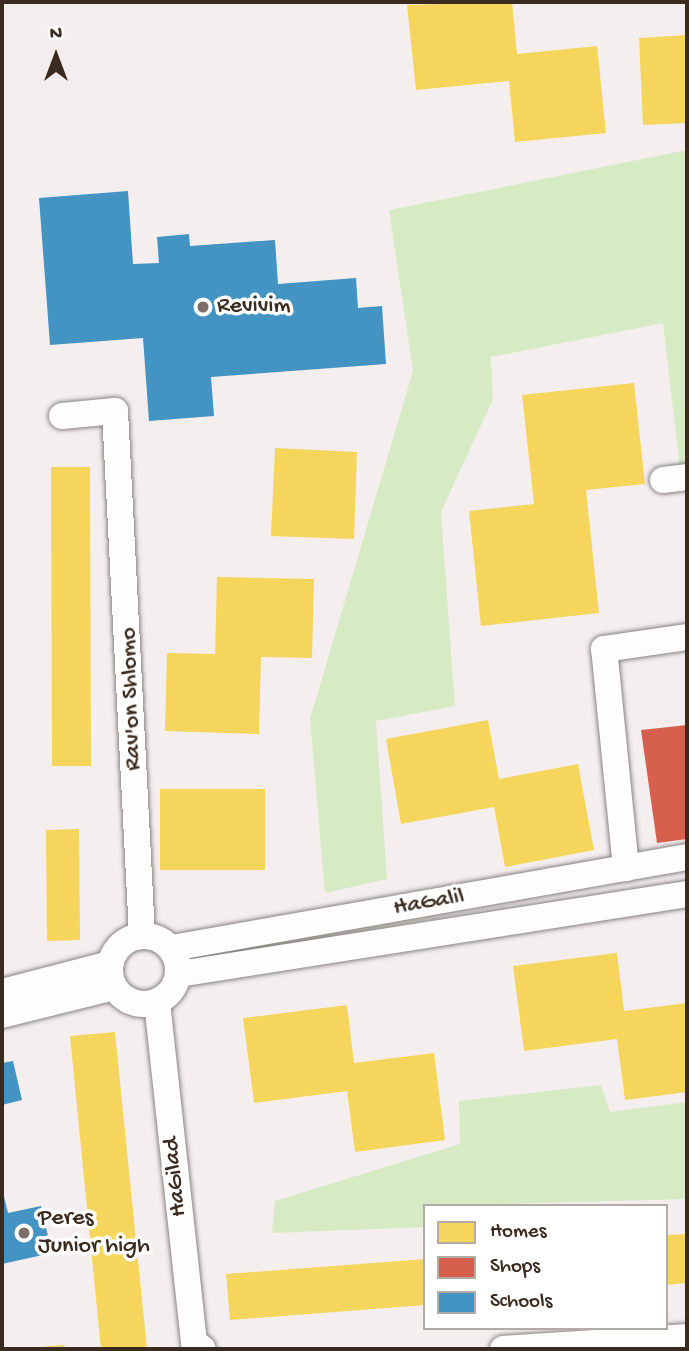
<!DOCTYPE html>
<html>
<head>
<meta charset="utf-8">
<style>
	body { margin:0 }
	#map { position:relative; width:689px; height:1351px; overflow:hidden; background:#f4efee; font-family:"Gochi Hand",sans-serif }
	div>[style] { position:absolute }
	.green>* { inset:0; background:#d6eac4 }
	.homes>* { inset:0; background:#f6d55c }
	.shops>* { inset:0; background:#d6604d }
	.schools>* { inset:0; background:#4393c3 }
	.roads { filter:drop-shadow(0 0 2px #898481) drop-shadow(0 0 2px #898481) }
	.minor>* { height:26px; margin:-13px; padding:0 13px; transform-origin:13px; border-radius:13px; background:#fdfdfc }
	.minor>.ring { margin:-13px; padding:0; box-sizing:content-box; background:none; border:26px solid #fdfdfc; border-radius:50% }
	.dots>* { width:19px; height:19px; translate:-50% -50%; box-sizing:border-box; border:4px solid #fff; border-radius:50% }
	span { translate:-50% -50%; white-space:nowrap; text-align:center; line-height:1.15; -webkit-text-stroke:7px #fff; paint-order:stroke }
	.poi-label { font-size:24px; color:#3b2a1e }
	.left { translate:0 -50%; text-align:left }
	.street-label { font-size:24px; color:#3b2a1e }
	.frame { position:absolute; inset:0; border:4px solid #3b2a1e; pointer-events:none }
	.legend { position:absolute; left:423px; top:1204px; width:245px; height:126px; box-sizing:border-box; background:#fff; border:2px solid #b1aaa5; margin:0; padding:9px 12px; list-style:none; font-size:21px; color:#3b2a1e }
	.legend li { display:flex; align-items:center; gap:14px; height:35px }
	.legend b { width:35px; border:2px solid #b1aaa5 }
	.north { position:absolute; left:21px; top:21px; width:70px; height:70px; -webkit-text-stroke:5px #fff; paint-order:stroke; rotate:0deg; font-size:19px; font-weight:700; line-height:28px; text-align:center; color:#3b2a1e }
	.north::after { content:''; display:block; margin:auto; width:24px; height:32px; background:#3b2a1e; clip-path:polygon(50% 0,100% 100%,50% 72%,0 100%) }
</style>
</head>
<body>
<div id="map">
	<div class="green">
		<div style="clip-path:polygon(687px 150px,687px 467px,680px 469px,663px 323px,491px 357px,493px 399px,441px 512px,455px 706px,376px 721px,387px 879px,325px 893px,310px 719px,413px 371px,389px 210px)"></div>
		<div style="clip-path:polygon(601px 1085px,610px 1112px,687px 1102px,687px 1199px,425px 1206px,425px 1227px,272px 1233px,275px 1201px,460px 1144px,459px 1101px)"></div>
	</div>
	<div class="homes">
		<div style="clip-path:polygon(512px 2px,517px 54px,597px 46px,606px 133px,515px 142px,509px 81px,416px 90px,407px 5px)"></div>
		<div style="clip-path:polygon(687px 35px,687px 123px,643px 125px,639px 38px)"></div>
		<div style="clip-path:polygon(634px 383px,645px 484px,586px 490px,599px 613px,481px 626px,469px 511px,534px 504px,522px 395px)"></div>
		<div style="clip-path:polygon(275px 448px,357px 452px,354px 539px,271px 536px)"></div>
		<div style="clip-path:polygon(51px 467px,90px 467px,91px 766px,52px 766px)"></div>
		<div style="clip-path:polygon(217px 577px,314px 579px,312px 658px,261px 657px,259px 734px,165px 731px,167px 653px,215px 654px)"></div>
		<div style="clip-path:polygon(488px 720px,499px 779px,578px 764px,594px 850px,505px 867px,494px 807px,401px 824px,386px 739px)"></div>
		<div style="clip-path:polygon(160px 789px,265px 789px,265px 870px,160px 870px)"></div>
		<div style="clip-path:polygon(79px 829px,80px 940px,47px 941px,46px 830px)"></div>
		<div style="clip-path:polygon(617px 953px,624px 1011px,687px 1003px,687px 1092px,625px 1100px,617px 1039px,524px 1051px,513px 966px)"></div>
		<div style="clip-path:polygon(347px 1005px,354px 1063px,434px 1053px,445px 1140px,355px 1152px,347px 1091px,254px 1103px,243px 1018px)"></div>
		<div style="clip-path:polygon(115px 1032px,147px 1349px,101px 1349px,70px 1036px)"></div>
		<div style="clip-path:polygon(687px 1234px,687px 1283px,666px 1285px,666px 1235px)"></div>
		<div style="clip-path:polygon(425px 1259px,425px 1305px,230px 1320px,226px 1274px)"></div>
		<div style="clip-path:polygon(64px 1345px,65px 1349px,40px 1349px,40px 1347px)"></div>
	</div>
	<div class="shops">
		<div style="clip-path:polygon(687px 725px,687px 839px,657px 843px,641px 730px)"></div>
	</div>
	<div class="schools">
		<div style="clip-path:polygon(128px 191px,133px 264px,159px 263px,157px 237px,189px 234px,190px 246px,275px 240px,278px 284px,356px 278px,358px 308px,382px 306px,386px 364px,211px 377px,214px 416px,149px 421px,143px 338px,50px 345px,39px 198px)"></div>
		<div style="clip-path:polygon(13px 1061px,22px 1100px,2px 1105px,2px 1063px)"></div>
		<div style="clip-path:polygon(2px 1188px,8px 1213px,41px 1206px,52px 1253px,2px 1264px)"></div>
	</div>
	<div class="roads">
		<div class="minor">
			<div style="left:62px;top:416px;width:53px;rotate:-5.4deg"></div>
			<div style="left:115px;top:411px;width:525px;rotate:87.05deg"></div>
			<div style="left:663px;top:480px;width:24px;rotate:-7deg"></div>
			<div style="left:626px;top:868px;width:220px;rotate:-95.7deg"></div>
			<div style="left:604px;top:649px;width:84px;rotate:-8.2deg"></div>
			<div class="ring" style="left:110px;top:936px;width:42px;height:42px"></div>
			<div style="left:172px;top:948px;width:523px;rotate:-10.02deg"></div>
			<div style="left:179px;top:974px;width:514px;rotate:-8.95deg"></div>
			<div style="left:2px;top:992px;width:112px;rotate:-14.5deg"></div>
			<div style="left:157px;top:1002px;width:342px;rotate:83.8deg"></div>
			<div style="left:194px;top:1342px;width:11px;rotate:38deg"></div>
			<div style="left:2px;top:1015px;width:115px;rotate:-14deg"></div>
			<div style="left:503px;top:1349px;width:184px;rotate:-3.7deg"></div>
		</div>
	</div>
	<div class="dots">
		<div style="left:203px;top:307px;background:#7c6f67"></div>
		<div style="left:24px;top:1233px;background:#7c6f67"></div>
	</div>
	<div class="poi-label">
		<span class="left" style="left:217px;top:307px">Revivim</span>
		<span class="left" style="left:38px;top:1233px">Peres<br>Junior high</span>
	</div>
	<div class="street-label">
		<span style="left:132px;top:699px;rotate:-92deg">Rav'on Shlomo</span>
		<span style="left:429px;top:903px;rotate:-10deg">HaGalil</span>
		<span style="left:176px;top:1177px;rotate:-96deg">HaGilad</span>
	</div>
	<div class="frame"></div>
	<ul class="legend">
	<li><b style="height:19px;background:#f6d55c"></b>Homes</li>
	<li><b style="height:19px;background:#d6604d"></b>Shops</li>
	<li><b style="height:19px;background:#4393c3"></b>Schools</li>
	</ul>
	<div class="north">N</div>
</div>
</body>
</html>
